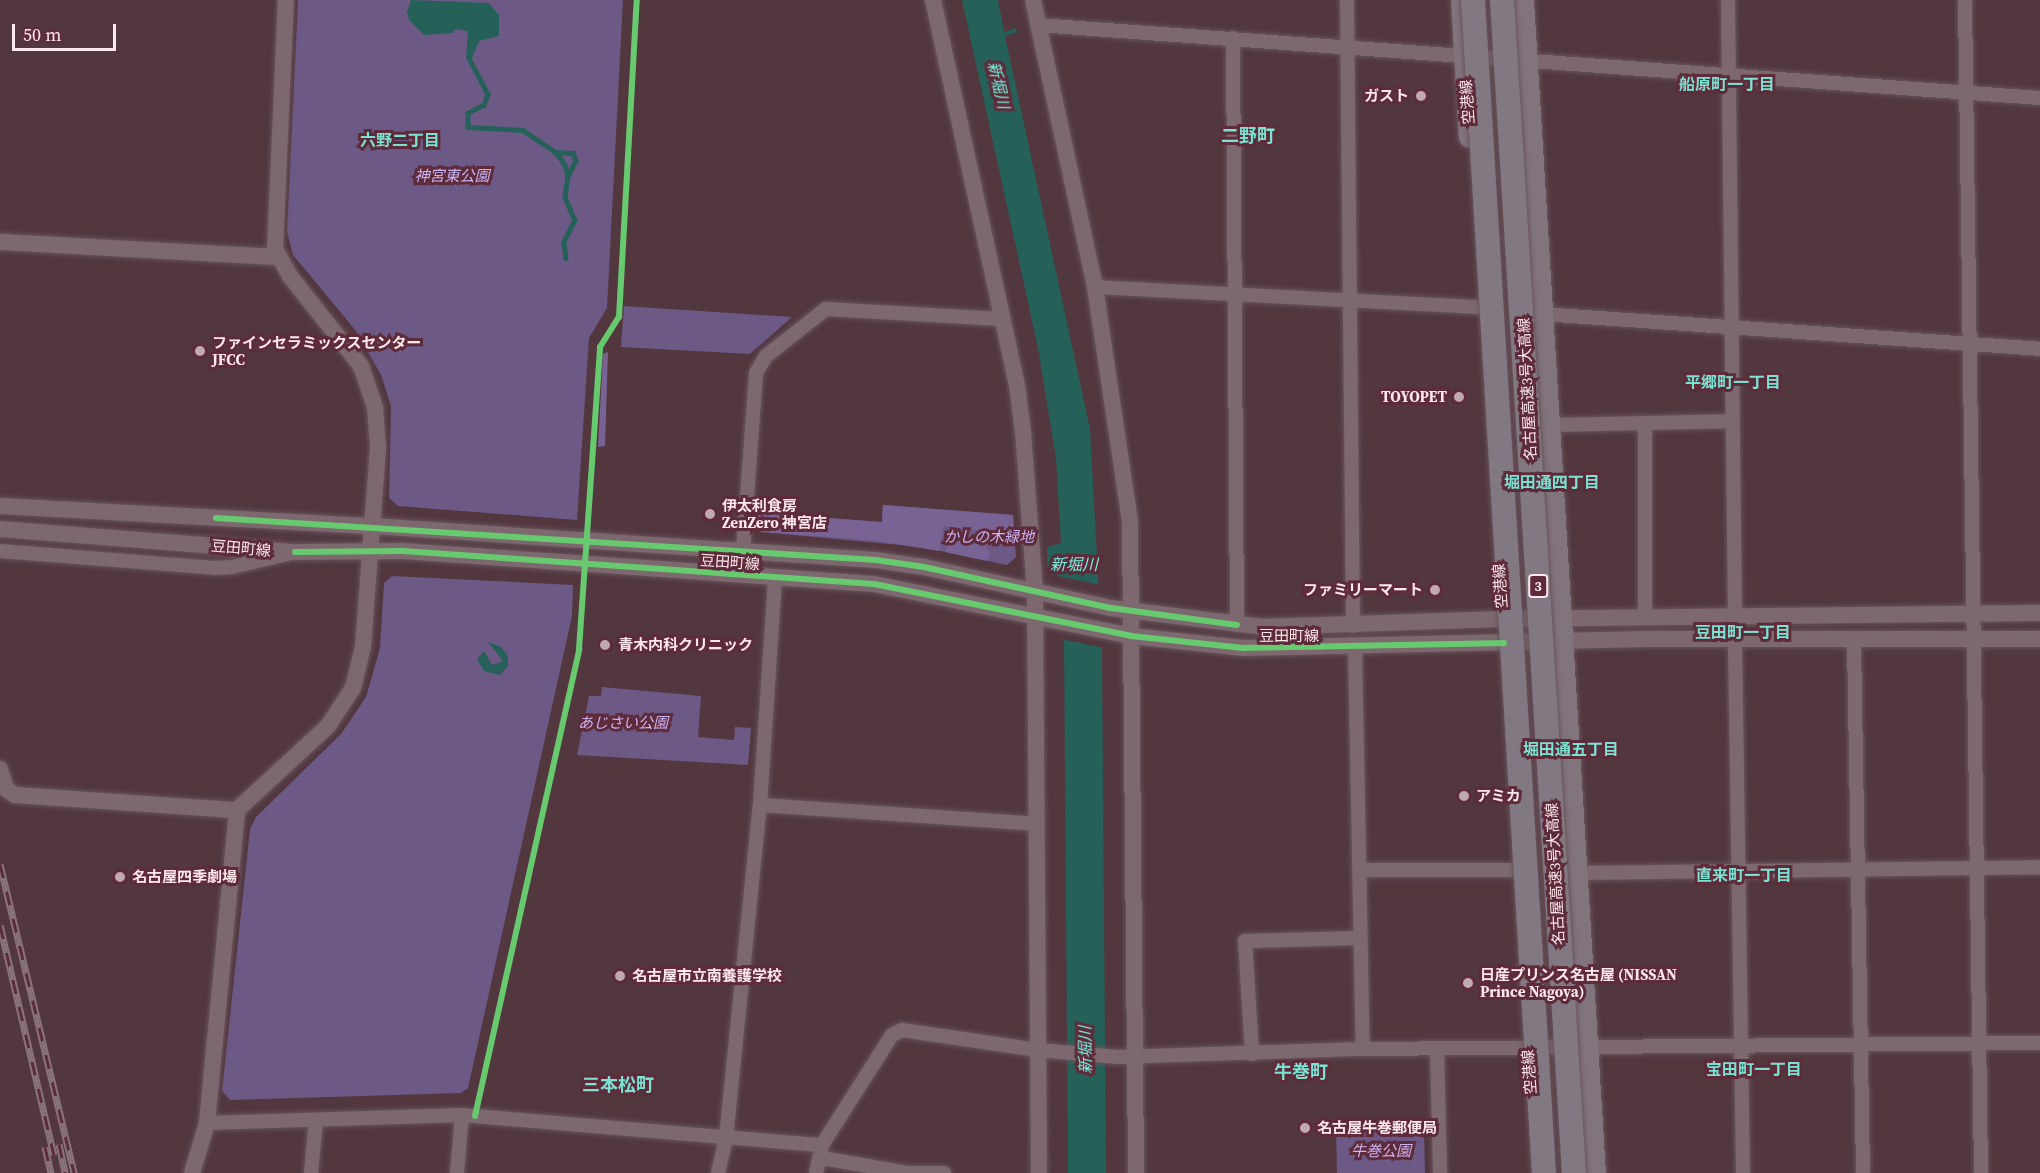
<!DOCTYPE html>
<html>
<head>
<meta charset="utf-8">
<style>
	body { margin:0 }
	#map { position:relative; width:2040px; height:1173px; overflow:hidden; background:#52373f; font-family:"Source Serif 4","Noto Sans JP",serif }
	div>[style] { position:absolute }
	.green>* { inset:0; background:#6d5986 }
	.forest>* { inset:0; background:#796395 }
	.water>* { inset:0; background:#256158 }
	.pier>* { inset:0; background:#52373f }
	.stream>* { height:4.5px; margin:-2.25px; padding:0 2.25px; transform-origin:2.25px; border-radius:2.25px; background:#256158 }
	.roads { filter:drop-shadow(0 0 2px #69545b) drop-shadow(0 0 2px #69545b) }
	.minor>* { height:14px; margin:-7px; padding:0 7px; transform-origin:7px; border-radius:7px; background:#7d686f }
	.tertiary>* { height:16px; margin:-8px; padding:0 8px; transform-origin:8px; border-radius:8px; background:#7d686f }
	.primary>* { height:21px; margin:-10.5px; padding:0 10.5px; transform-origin:10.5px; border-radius:10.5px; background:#81747d }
	.rail>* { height:7px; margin-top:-3.5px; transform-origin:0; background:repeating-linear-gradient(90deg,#5e2b3b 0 14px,#89747a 0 28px); box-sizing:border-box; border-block:2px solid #89747a }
	.bridges { filter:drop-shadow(0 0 2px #69545b) drop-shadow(0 0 2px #69545b) }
	.motorway-bridge>* { height:24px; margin:-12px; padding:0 12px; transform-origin:12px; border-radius:12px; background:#827882 }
	.cycleway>* { height:6px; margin:-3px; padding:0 3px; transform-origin:3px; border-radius:3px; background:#67ca6e }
	.dots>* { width:16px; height:16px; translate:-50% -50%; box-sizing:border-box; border:3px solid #5e2b3b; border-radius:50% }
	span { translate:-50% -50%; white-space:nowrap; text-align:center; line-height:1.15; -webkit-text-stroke:6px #5e2b3b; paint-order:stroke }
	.shield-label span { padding:2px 4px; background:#5e2b3b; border:2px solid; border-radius:4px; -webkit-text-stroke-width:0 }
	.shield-label { font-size:14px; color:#fce7ec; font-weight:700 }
	.poi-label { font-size:15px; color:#fce7ec; font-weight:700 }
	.right { translate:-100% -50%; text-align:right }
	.left { translate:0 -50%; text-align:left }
	.street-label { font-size:15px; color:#fce7ec }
	.park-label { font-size:15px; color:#cbb3f4; font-style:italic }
	.neighbourhood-label { font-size:16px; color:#7be1d0; font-weight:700 }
	.water-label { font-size:16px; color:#75f3de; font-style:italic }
	.quarter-label { font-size:18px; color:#7be1d0; font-weight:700 }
	.scale { position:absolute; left:12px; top:24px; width:104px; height:27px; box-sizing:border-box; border:3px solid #fce7ec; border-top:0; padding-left:8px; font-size:18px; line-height:21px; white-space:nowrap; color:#fce7ec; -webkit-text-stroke:4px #5e2b3b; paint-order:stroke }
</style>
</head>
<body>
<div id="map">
	<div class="green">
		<div style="clip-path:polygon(298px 0,623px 0,607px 308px,589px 338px,577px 520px,398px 506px,389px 498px,391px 406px,381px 375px,356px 331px,293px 255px,287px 232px)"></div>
		<div style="clip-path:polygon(624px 306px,792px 317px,750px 354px,621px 347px)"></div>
		<div style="clip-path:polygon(883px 505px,1013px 515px,1016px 557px,1007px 565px,922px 547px,761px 532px,757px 527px,758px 513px,882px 522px)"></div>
		<div style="clip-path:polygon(392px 576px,573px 585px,572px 616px,468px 1088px,461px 1093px,230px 1100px,222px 1091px,250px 829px,256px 817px,341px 734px,366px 697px,380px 648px,384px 583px)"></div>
		<div style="clip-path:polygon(602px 687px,701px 696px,698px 737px,734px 740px,735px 727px,751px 728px,748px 765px,577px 755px,589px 696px,601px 696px)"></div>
		<div style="clip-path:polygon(1336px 1128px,1424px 1129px,1425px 1173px,1337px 1173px)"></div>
	</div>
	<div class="forest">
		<div style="clip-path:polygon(608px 352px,605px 446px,598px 447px,603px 354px)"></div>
		<div style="clip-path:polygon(883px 505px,1013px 515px,1014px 535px,944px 526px,939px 551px,872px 540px,761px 532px,757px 527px,758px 513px,882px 522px)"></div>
		<div style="clip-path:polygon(956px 536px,981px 540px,991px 554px,987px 561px,945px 552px,948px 541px)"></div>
	</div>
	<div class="water">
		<div style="clip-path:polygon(411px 0,489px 3px,499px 15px,499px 36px,479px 41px,472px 58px,466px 58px,468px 31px,455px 29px,453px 33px,424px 35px,409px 20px,407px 11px)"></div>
		<div style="clip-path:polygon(962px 0,998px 0,1004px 32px,1016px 28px,1017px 32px,1005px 36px,1090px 429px,1102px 651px,1106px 1173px,1068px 1173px,1064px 639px,1055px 576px,1047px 568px,1047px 547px,1061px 543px,1056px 458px,1038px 348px)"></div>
		<div style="clip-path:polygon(488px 642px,501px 647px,508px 656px,508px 666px,500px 675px,484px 671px,477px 659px,484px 651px,492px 665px,503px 661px)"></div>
	</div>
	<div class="pier">
		<div style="clip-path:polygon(1053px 575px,1101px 585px,1105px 648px,1061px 639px)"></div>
	</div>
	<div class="stream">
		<div style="left:469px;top:58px;width:41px;rotate:62.2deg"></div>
		<div style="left:488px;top:94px;width:12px;rotate:110deg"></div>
		<div style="left:484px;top:105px;width:18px;rotate:153deg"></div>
		<div style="left:468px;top:113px;width:14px;rotate:90deg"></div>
		<div style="left:468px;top:127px;width:55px;rotate:3.1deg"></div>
		<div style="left:523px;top:130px;width:40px;rotate:34deg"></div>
		<div style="left:556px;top:152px;width:16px;rotate:55deg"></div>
		<div style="left:565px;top:165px;width:11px;rotate:75deg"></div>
		<div style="left:568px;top:176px;width:21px;rotate:98deg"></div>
		<div style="left:565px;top:197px;width:25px;rotate:67deg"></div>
		<div style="left:575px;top:220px;width:25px;rotate:117deg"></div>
		<div style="left:564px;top:242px;width:16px;rotate:83deg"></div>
		<div style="left:556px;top:152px;width:17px;rotate:3deg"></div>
		<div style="left:573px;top:153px;width:8px;rotate:67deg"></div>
		<div style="left:576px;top:160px;width:17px;rotate:115deg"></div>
	</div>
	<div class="roads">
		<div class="minor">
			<div style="left:1347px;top:0;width:626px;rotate:89.45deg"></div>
			<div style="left:1728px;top:0;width:616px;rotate:89.35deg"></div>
			<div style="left:1965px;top:0;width:1173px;rotate:89.22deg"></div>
			<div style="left:1038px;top:25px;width:1005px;rotate:4.17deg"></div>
			<div style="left:1233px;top:38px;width:587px;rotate:89.61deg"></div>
			<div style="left:1095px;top:287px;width:387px;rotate:3deg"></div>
			<div style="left:1542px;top:314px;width:499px;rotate:4deg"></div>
			<div style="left:1645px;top:424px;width:193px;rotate:90deg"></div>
			<div style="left:1548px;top:425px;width:185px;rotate:-1.2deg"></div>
			<div style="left:0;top:551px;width:215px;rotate:4.5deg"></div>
			<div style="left:214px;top:568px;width:18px;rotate:-3deg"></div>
			<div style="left:232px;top:567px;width:57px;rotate:-13.3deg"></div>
			<div style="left:743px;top:551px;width:178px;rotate:-85.8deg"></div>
			<div style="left:756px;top:373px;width:20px;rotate:-60deg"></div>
			<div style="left:766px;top:356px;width:76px;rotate:-38.1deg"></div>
			<div style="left:826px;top:309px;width:175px;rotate:3.3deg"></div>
			<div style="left:1735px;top:641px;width:532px;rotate:89.14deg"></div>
			<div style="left:1854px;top:641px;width:532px;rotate:89.03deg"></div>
			<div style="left:1355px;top:647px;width:402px;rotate:88.9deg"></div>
			<div style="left:760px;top:805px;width:277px;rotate:3.9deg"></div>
			<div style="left:1359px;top:870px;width:156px"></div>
			<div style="left:1578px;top:873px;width:462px;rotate:-0.7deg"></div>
			<div style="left:1437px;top:1049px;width:124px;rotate:88.6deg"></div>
			<div style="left:1252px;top:1054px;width:113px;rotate:-93.5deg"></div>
			<div style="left:1245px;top:941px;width:115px;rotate:-1.5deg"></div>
			<div style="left:207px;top:1123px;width:255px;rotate:-1.8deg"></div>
			<div style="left:462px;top:1115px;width:361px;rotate:4.8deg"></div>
			<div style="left:822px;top:1158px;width:86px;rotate:10deg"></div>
			<div style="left:907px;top:1173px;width:37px"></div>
			<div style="left:311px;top:1173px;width:53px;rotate:-84.6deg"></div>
			<div style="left:457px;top:1173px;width:58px;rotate:-85.1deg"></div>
			<div style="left:718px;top:1173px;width:36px;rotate:-77deg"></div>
			<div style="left:726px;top:1138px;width:335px;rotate:-84.2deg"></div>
			<div style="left:760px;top:805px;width:228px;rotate:-86.2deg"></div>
			<div style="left:816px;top:1173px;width:29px;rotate:-78deg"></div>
			<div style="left:822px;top:1145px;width:130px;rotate:-57.5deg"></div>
			<div style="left:892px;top:1035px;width:11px;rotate:-27deg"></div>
			<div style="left:902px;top:1030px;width:137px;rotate:8.4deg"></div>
			<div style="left:1038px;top:1050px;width:80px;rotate:5deg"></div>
			<div style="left:1118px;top:1057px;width:245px;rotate:-1.9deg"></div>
			<div style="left:1363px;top:1049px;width:677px;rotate:-0.51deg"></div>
		</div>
		<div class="tertiary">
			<div style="left:933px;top:0;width:394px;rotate:77.7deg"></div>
			<div style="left:1017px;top:385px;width:47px;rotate:82.7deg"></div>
			<div style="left:1023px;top:432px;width:160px;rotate:85.7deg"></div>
			<div style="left:1035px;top:592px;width:581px;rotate:89.61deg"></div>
			<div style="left:1033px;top:0;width:294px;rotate:77.8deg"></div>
			<div style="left:1095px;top:287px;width:237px;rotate:81.5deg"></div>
			<div style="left:1130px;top:521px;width:652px;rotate:89.47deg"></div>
			<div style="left:0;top:242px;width:277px;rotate:3.1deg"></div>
			<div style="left:0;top:506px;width:373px;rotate:3.1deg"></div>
			<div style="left:372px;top:526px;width:505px;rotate:3.86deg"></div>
			<div style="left:876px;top:560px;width:49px;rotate:8.3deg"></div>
			<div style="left:924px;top:567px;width:191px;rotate:12.4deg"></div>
			<div style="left:1111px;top:608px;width:153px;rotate:7.1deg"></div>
			<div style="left:1263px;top:627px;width:239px;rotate:-1.9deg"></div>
			<div style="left:1502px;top:619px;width:538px;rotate:-0.64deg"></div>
			<div style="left:0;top:529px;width:296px;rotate:4.5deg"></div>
			<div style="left:295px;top:552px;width:108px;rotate:-0.5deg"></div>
			<div style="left:403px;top:551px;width:472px;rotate:4deg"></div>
			<div style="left:874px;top:584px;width:262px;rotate:11.4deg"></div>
			<div style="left:1131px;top:636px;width:113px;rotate:6.1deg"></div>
			<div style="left:1243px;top:648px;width:402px;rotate:-1.3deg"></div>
			<div style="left:1645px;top:639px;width:395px"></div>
			<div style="left:0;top:769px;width:21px;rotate:73deg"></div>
			<div style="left:6px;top:789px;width:11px;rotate:34deg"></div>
			<div style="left:15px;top:795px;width:223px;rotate:3.9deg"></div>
			<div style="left:192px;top:1173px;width:52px;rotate:-73.3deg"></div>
			<div style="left:207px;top:1123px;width:314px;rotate:-84.5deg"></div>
			<div style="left:237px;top:810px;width:124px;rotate:-42.7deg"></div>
			<div style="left:328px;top:726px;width:45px;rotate:-56.7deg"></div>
			<div style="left:353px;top:688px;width:42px;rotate:-76.3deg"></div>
			<div style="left:363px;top:647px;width:200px;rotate:-85.7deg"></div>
			<div style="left:378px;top:448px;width:41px;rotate:-94.2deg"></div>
			<div style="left:375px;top:407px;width:43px;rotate:-108.9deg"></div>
			<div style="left:361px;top:366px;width:115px;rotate:-128.3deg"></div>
			<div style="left:290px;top:276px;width:31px;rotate:-119deg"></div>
			<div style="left:275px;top:249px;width:249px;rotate:-87.5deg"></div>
		</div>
		<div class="primary">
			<div style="left:1461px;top:0;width:137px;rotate:86.7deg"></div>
			<div style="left:1523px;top:0;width:1175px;rotate:86.49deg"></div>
		</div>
	</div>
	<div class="rail">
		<div style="left:0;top:864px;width:318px;rotate:76.5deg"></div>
		<div style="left:0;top:925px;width:236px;rotate:76.8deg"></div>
		<div style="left:59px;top:1144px;width:30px;rotate:78deg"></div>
		<div style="left:45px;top:1147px;width:27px;rotate:77deg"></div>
	</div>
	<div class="bridges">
		<div class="motorway-bridge">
			<div style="left:1473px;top:0;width:1175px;rotate:86.54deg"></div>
			<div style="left:1502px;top:0;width:1175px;rotate:86.49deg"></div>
		</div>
	</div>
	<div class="cycleway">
		<div style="left:216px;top:518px;width:661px;rotate:3.64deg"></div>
		<div style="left:876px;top:560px;width:49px;rotate:8.3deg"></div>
		<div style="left:924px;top:567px;width:191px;rotate:12.4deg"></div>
		<div style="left:1111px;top:608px;width:127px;rotate:7.7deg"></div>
		<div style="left:295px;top:552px;width:108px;rotate:-0.5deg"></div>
		<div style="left:403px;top:551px;width:472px;rotate:4deg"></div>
		<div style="left:874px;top:584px;width:262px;rotate:11.4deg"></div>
		<div style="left:1131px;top:636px;width:113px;rotate:6.1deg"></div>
		<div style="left:1243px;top:648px;width:261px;rotate:-1.1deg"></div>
		<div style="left:475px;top:1116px;width:478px;rotate:-77.4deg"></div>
		<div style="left:579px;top:649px;width:303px;rotate:-86deg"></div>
		<div style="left:600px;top:347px;width:36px;rotate:-58deg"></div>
		<div style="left:619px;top:317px;width:318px;rotate:-86.8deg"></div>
	</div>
	<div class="dots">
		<div style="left:1421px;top:96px;background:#c0a9af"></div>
		<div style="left:200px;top:351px;background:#c0a9af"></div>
		<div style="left:1459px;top:397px;background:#c0a9af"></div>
		<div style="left:710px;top:514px;background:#c0a9af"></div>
		<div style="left:1435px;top:590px;background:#c0a9af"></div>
		<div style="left:605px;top:645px;background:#c0a9af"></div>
		<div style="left:1464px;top:796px;background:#c0a9af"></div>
		<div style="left:120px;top:877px;background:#c0a9af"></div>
		<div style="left:620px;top:976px;background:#c0a9af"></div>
		<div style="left:1468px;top:983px;background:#c0a9af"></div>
		<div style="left:1305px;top:1128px;background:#c0a9af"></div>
	</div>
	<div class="shield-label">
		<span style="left:1538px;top:586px">3</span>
	</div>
	<div class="poi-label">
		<span class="right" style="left:1409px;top:96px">ガスト</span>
		<span class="left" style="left:212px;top:351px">ファインセラミックスセンター<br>JFCC</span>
		<span class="right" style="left:1447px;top:397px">TOYOPET</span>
		<span class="left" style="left:722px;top:514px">伊太利食房<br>ZenZero 神宮店</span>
		<span class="right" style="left:1423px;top:590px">ファミリーマート</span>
		<span class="left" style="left:618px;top:645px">青木内科クリニック</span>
		<span class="left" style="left:1476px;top:796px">アミカ</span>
		<span class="left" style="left:132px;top:877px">名古屋四季劇場</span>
		<span class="left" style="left:1480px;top:983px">日産プリンス名古屋 (NISSAN<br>Prince Nagoya)</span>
		<span class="left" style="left:632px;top:976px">名古屋市立南養護学校</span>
		<span class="left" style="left:1317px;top:1128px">名古屋牛巻郵便局</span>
	</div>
	<div class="street-label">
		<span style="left:1467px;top:102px;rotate:-94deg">空港線</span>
		<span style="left:1527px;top:389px;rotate:-93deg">名古屋高速3号大高線</span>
		<span style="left:241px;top:548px;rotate:5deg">豆田町線</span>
		<span style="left:730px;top:562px;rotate:4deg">豆田町線</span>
		<span style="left:1500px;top:586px;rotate:-94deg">空港線</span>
		<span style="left:1289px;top:636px">豆田町線</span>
		<span style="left:1555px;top:874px;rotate:-93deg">名古屋高速3号大高線</span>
		<span style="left:1529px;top:1072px;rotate:-94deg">空港線</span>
	</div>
	<div class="park-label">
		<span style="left:452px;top:176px">神宮東公園</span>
		<span style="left:989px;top:537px">かしの木緑地</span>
		<span style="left:623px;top:723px">あじさい公園</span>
		<span style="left:1381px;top:1151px">牛巻公園</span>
	</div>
	<div class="neighbourhood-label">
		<span style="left:1727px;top:84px">船原町一丁目</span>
		<span style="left:400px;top:140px">六野二丁目</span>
		<span style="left:1733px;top:382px">平郷町一丁目</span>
		<span style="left:1552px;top:482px">堀田通四丁目</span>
		<span style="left:1743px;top:632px">豆田町一丁目</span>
		<span style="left:1571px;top:749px">堀田通五丁目</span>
		<span style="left:1744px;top:875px">直来町一丁目</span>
		<span style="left:1754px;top:1069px">宝田町一丁目</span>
	</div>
	<div class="water-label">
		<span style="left:999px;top:85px;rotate:77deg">新堀川</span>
		<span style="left:1074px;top:564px">新堀川</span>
		<span style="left:1085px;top:1050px;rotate:-91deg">新堀川</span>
	</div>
	<div class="quarter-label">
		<span style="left:1248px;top:136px">二野町</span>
		<span style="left:1301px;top:1072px">牛巻町</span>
		<span style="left:618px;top:1085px">三本松町</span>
	</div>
	<div class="scale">50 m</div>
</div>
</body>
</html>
